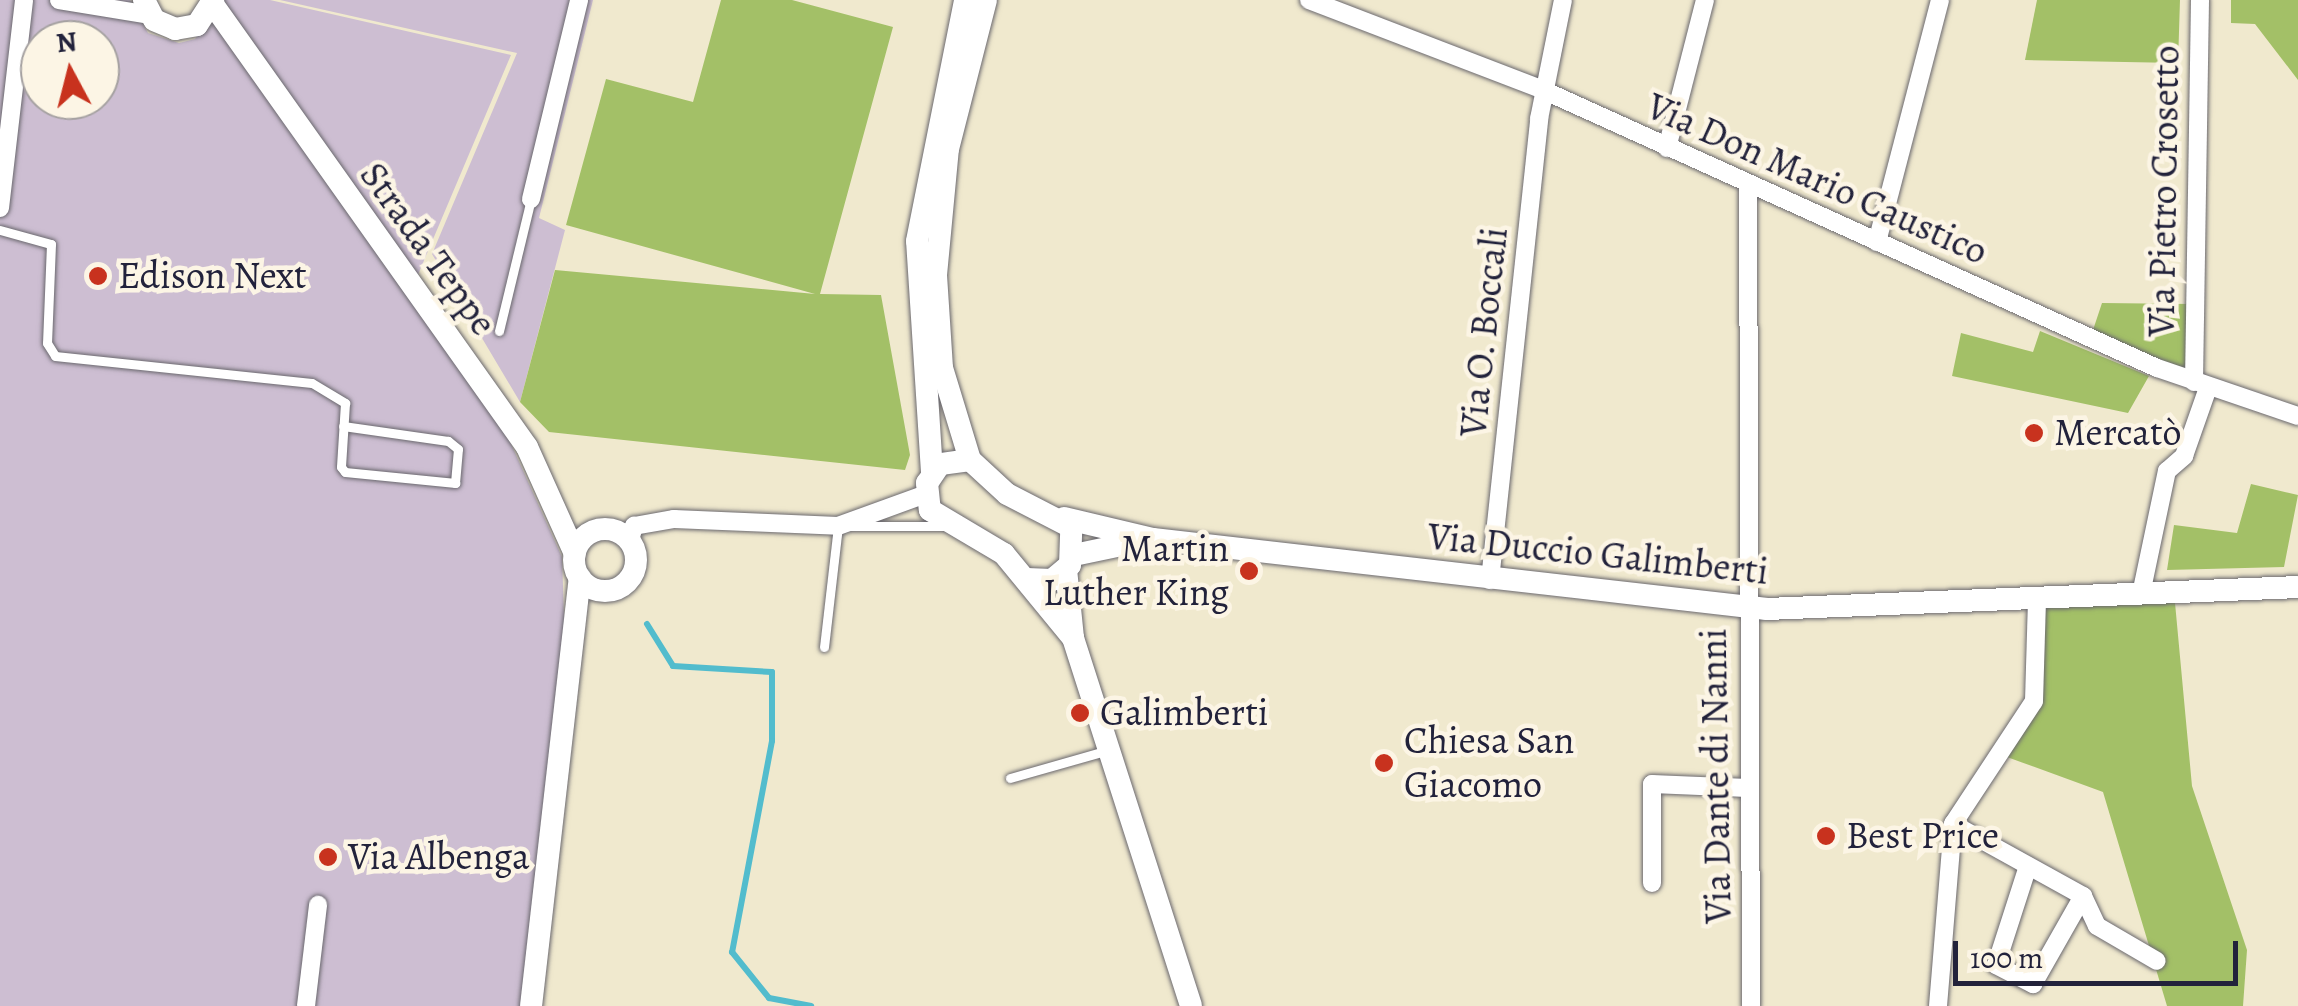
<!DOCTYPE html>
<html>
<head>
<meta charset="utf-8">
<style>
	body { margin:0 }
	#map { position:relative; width:2298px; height:1006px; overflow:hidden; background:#f0e9ce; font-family:Alegreya,serif }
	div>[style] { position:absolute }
	.industrial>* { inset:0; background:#cdbed2 }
	.green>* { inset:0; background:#a3c067 }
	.stream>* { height:6px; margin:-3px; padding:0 3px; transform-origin:3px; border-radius:3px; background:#52bccd }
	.roads { filter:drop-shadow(0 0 2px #6a686e) drop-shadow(0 0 2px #6a686e) }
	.service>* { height:9px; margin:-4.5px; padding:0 4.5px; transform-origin:4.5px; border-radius:4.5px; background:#fff }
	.minor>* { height:18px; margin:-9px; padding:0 9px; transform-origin:9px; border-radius:9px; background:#fff }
	.tertiary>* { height:22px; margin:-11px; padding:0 11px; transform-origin:11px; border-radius:11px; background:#fff }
	.tertiary>.ring { margin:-11px; padding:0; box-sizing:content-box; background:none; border:22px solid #fff; border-radius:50% }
	.dots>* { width:28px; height:28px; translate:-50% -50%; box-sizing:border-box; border:5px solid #fcf5e5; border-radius:50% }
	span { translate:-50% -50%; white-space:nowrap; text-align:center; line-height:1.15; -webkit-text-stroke:9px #fcf5e5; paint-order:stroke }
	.street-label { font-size:38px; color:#22223b }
	.poi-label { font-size:38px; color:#22223b }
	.left { translate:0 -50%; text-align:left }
	.right { translate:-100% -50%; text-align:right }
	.north { position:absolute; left:20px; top:20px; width:100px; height:100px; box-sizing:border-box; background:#fcf5e5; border:2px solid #a5a1a1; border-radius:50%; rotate:353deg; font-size:28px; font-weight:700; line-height:40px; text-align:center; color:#22223b }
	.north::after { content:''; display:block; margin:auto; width:35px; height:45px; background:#c8321e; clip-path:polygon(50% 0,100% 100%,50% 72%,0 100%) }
	.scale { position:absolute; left:1953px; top:941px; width:285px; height:45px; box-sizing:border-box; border:5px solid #22223b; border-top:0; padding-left:12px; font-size:30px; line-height:35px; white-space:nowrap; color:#22223b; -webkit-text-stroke:8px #fcf5e5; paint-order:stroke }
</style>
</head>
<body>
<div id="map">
	<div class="industrial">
		<div style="clip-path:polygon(evenodd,0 0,130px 0,148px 33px,179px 43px,195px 39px,224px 0,270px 0,511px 55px,409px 296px,502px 424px,562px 557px,565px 645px,522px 1006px,0 1006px,0 0,40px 40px,100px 40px,100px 100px,40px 100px,40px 40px)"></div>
		<div style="clip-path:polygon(280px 0,593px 0,539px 218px,565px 230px,520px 402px,432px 254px,517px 53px)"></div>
	</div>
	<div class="green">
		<div style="clip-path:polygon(721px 0,792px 0,893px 27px,820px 294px,881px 295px,910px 455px,905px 470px,549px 432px,520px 402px,555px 270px,815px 294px,566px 225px,606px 79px,693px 102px)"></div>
		<div style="clip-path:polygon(2037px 0,2180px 0,2178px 63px,2025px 60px)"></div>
		<div style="clip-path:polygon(2231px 0,2298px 0,2298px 80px,2255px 24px,2231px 23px)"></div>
		<div style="clip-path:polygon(2102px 303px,2191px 304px,2189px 374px,2092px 333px)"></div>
		<div style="clip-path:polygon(2040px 331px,2149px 376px,2128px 413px,1952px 376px,1961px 333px,2033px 352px)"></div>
		<div style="clip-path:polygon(2251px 484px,2298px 495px,2284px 567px,2167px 570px,2174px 525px,2237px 533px)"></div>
		<div style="clip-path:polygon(2174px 592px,2192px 786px,2247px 950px,2243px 1006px,2167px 1006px,2103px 792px,1996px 753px,2034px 701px,2037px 598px)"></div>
	</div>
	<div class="stream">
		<div style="left:647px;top:624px;width:49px;rotate:58.2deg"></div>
		<div style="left:673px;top:666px;width:99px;rotate:3.5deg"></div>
		<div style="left:772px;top:672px;width:69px;rotate:90deg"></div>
		<div style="left:772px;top:741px;width:215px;rotate:100.7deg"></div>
		<div style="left:732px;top:952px;width:59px;rotate:51.2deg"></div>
		<div style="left:769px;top:998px;width:43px;rotate:10.8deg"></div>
	</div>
	<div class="roads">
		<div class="service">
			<div style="left:0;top:230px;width:53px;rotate:15.4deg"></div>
			<div style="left:51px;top:244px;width:99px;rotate:92.3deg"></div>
			<div style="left:47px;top:343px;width:15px;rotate:58deg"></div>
			<div style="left:55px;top:356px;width:258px;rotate:6deg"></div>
			<div style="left:312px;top:383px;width:39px;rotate:31deg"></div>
			<div style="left:345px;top:403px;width:64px;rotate:93.6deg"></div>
			<div style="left:341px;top:467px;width:6px;rotate:51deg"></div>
			<div style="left:345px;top:472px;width:111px;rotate:5.7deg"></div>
			<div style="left:455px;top:483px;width:34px;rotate:-85deg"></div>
			<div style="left:458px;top:449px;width:13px;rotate:-141deg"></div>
			<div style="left:448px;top:441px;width:106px;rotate:-171.9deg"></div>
			<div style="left:499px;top:331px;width:136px;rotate:-76.4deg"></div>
			<div style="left:824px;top:647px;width:122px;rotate:-83.4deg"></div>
			<div style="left:838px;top:526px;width:109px"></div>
			<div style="left:1010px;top:778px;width:102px;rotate:-15.9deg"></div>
		</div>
		<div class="minor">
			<div style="left:59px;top:0;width:93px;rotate:9.3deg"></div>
			<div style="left:1309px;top:0;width:251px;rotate:21deg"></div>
			<div style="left:1543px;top:90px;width:674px;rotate:24.36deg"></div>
			<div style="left:2157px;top:368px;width:149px;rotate:18.8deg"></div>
			<div style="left:1667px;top:148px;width:153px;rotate:-75.6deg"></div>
			<div style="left:1748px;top:185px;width:821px;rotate:89.79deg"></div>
			<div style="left:531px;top:199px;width:205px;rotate:-76.4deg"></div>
			<div style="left:0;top:208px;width:209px;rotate:-83.4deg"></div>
			<div style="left:1877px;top:242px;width:250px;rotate:-75.4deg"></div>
			<div style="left:2194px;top:382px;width:382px;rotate:-89.1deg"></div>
			<div style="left:630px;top:540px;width:15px;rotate:-74deg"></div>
			<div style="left:634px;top:526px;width:41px;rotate:-9.9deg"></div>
			<div style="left:674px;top:519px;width:164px;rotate:2.4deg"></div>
			<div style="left:838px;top:526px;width:94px;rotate:-20deg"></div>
			<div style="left:1490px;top:580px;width:464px;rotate:-83.9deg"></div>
			<div style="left:1539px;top:119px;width:121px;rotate:-78.6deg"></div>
			<div style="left:2141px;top:594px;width:126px;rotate:-78.1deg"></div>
			<div style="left:2167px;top:471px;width:23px;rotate:-41deg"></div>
			<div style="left:2184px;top:456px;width:72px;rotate:-70.6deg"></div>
			<div style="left:1953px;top:824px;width:149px;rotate:29deg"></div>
			<div style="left:2083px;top:896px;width:33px;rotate:65deg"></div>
			<div style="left:2097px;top:926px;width:69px;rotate:30.3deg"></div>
			<div style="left:2028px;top:866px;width:104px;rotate:107.9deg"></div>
			<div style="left:1996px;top:965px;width:42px;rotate:27.2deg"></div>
			<div style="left:2033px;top:984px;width:101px;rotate:-60.4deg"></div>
			<div style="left:1652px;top:883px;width:99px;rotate:-90deg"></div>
			<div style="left:1652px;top:784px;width:96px;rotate:2.4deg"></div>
			<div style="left:306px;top:1006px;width:102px;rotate:-83.2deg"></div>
			<div style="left:1938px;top:1006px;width:183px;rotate:-85.3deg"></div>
			<div style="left:1953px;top:824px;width:147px;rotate:-56.6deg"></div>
			<div style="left:2034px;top:701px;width:103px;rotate:-88.3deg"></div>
		</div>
		<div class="tertiary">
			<div style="left:144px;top:0;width:22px;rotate:63deg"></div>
			<div style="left:154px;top:20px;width:23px;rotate:23deg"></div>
			<div style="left:175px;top:29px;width:22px;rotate:-10deg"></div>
			<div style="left:197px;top:25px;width:30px;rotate:-57deg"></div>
			<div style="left:212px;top:3px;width:544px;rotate:54.65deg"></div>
			<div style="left:527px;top:447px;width:117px;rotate:65.8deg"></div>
			<div style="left:970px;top:460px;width:96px;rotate:-106.9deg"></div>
			<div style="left:942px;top:368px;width:93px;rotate:-93.7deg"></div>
			<div style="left:936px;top:275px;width:127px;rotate:-84.6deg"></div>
			<div style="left:948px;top:149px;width:154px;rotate:-75.7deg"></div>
			<div style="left:932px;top:472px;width:231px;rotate:-93.7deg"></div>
			<div style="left:917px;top:241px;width:246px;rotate:-78.7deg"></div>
			<div style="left:1064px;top:518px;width:91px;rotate:13.3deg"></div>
			<div style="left:1153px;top:539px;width:618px;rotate:6.5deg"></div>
			<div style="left:1767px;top:609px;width:531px;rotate:-2.37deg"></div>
			<div class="ring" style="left:574px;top:529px;width:40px;height:40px"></div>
			<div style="left:1074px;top:555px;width:73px;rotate:-11.9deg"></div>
			<div style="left:1066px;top:569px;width:69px;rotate:84.2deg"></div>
			<div style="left:1073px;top:638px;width:386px;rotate:72.2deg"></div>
			<div style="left:1027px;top:579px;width:25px;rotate:2deg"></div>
			<div style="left:1052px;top:580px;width:23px;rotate:-40deg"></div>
			<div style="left:1070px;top:565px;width:38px;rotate:-88deg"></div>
			<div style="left:1071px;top:527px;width:72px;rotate:-152.7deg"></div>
			<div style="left:1007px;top:494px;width:50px;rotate:-137.4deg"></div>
			<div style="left:970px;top:460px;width:30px;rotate:172deg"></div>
			<div style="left:940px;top:464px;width:23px;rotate:124deg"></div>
			<div style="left:927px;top:483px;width:27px;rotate:84deg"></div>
			<div style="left:930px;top:510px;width:86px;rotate:30.7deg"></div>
			<div style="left:1004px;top:554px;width:109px;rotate:50.6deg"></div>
			<div style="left:531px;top:1006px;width:431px;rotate:-83.5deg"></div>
		</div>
	</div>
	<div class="dots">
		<div style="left:98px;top:276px;background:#c8321e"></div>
		<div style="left:2034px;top:433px;background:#c8321e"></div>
		<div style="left:1249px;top:571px;background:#c8321e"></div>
		<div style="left:1080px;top:713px;background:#c8321e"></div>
		<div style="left:1384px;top:763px;background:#c8321e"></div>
		<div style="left:1826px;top:836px;background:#c8321e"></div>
		<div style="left:328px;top:857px;background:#c8321e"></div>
	</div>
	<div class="street-label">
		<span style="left:1817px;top:179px;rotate:24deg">Via Don Mario Caustico</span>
		<span style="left:2164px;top:191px;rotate:-89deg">Via Pietro Crosetto</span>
		<span style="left:428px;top:249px;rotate:54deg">Strada Teppe</span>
		<span style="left:1484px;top:332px;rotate:-84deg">Via O. Boccali</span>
		<span style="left:1598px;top:554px;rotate:6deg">Via Duccio Galimberti</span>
		<span style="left:1716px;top:776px;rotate:-91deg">Via Dante di Nanni</span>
	</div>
	<div class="poi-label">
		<span class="left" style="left:118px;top:276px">Edison Next</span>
		<span class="left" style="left:2054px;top:433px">Mercatò</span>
		<span class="right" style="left:1229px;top:571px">Martin<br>Luther King</span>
		<span class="left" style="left:1100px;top:713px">Galimberti</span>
		<span class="left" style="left:1404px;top:763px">Chiesa San<br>Giacomo</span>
		<span class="left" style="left:1846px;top:836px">Best Price</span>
		<span class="left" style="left:348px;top:857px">Via Albenga</span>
	</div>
	<div class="north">N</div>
	<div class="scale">100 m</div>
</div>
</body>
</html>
